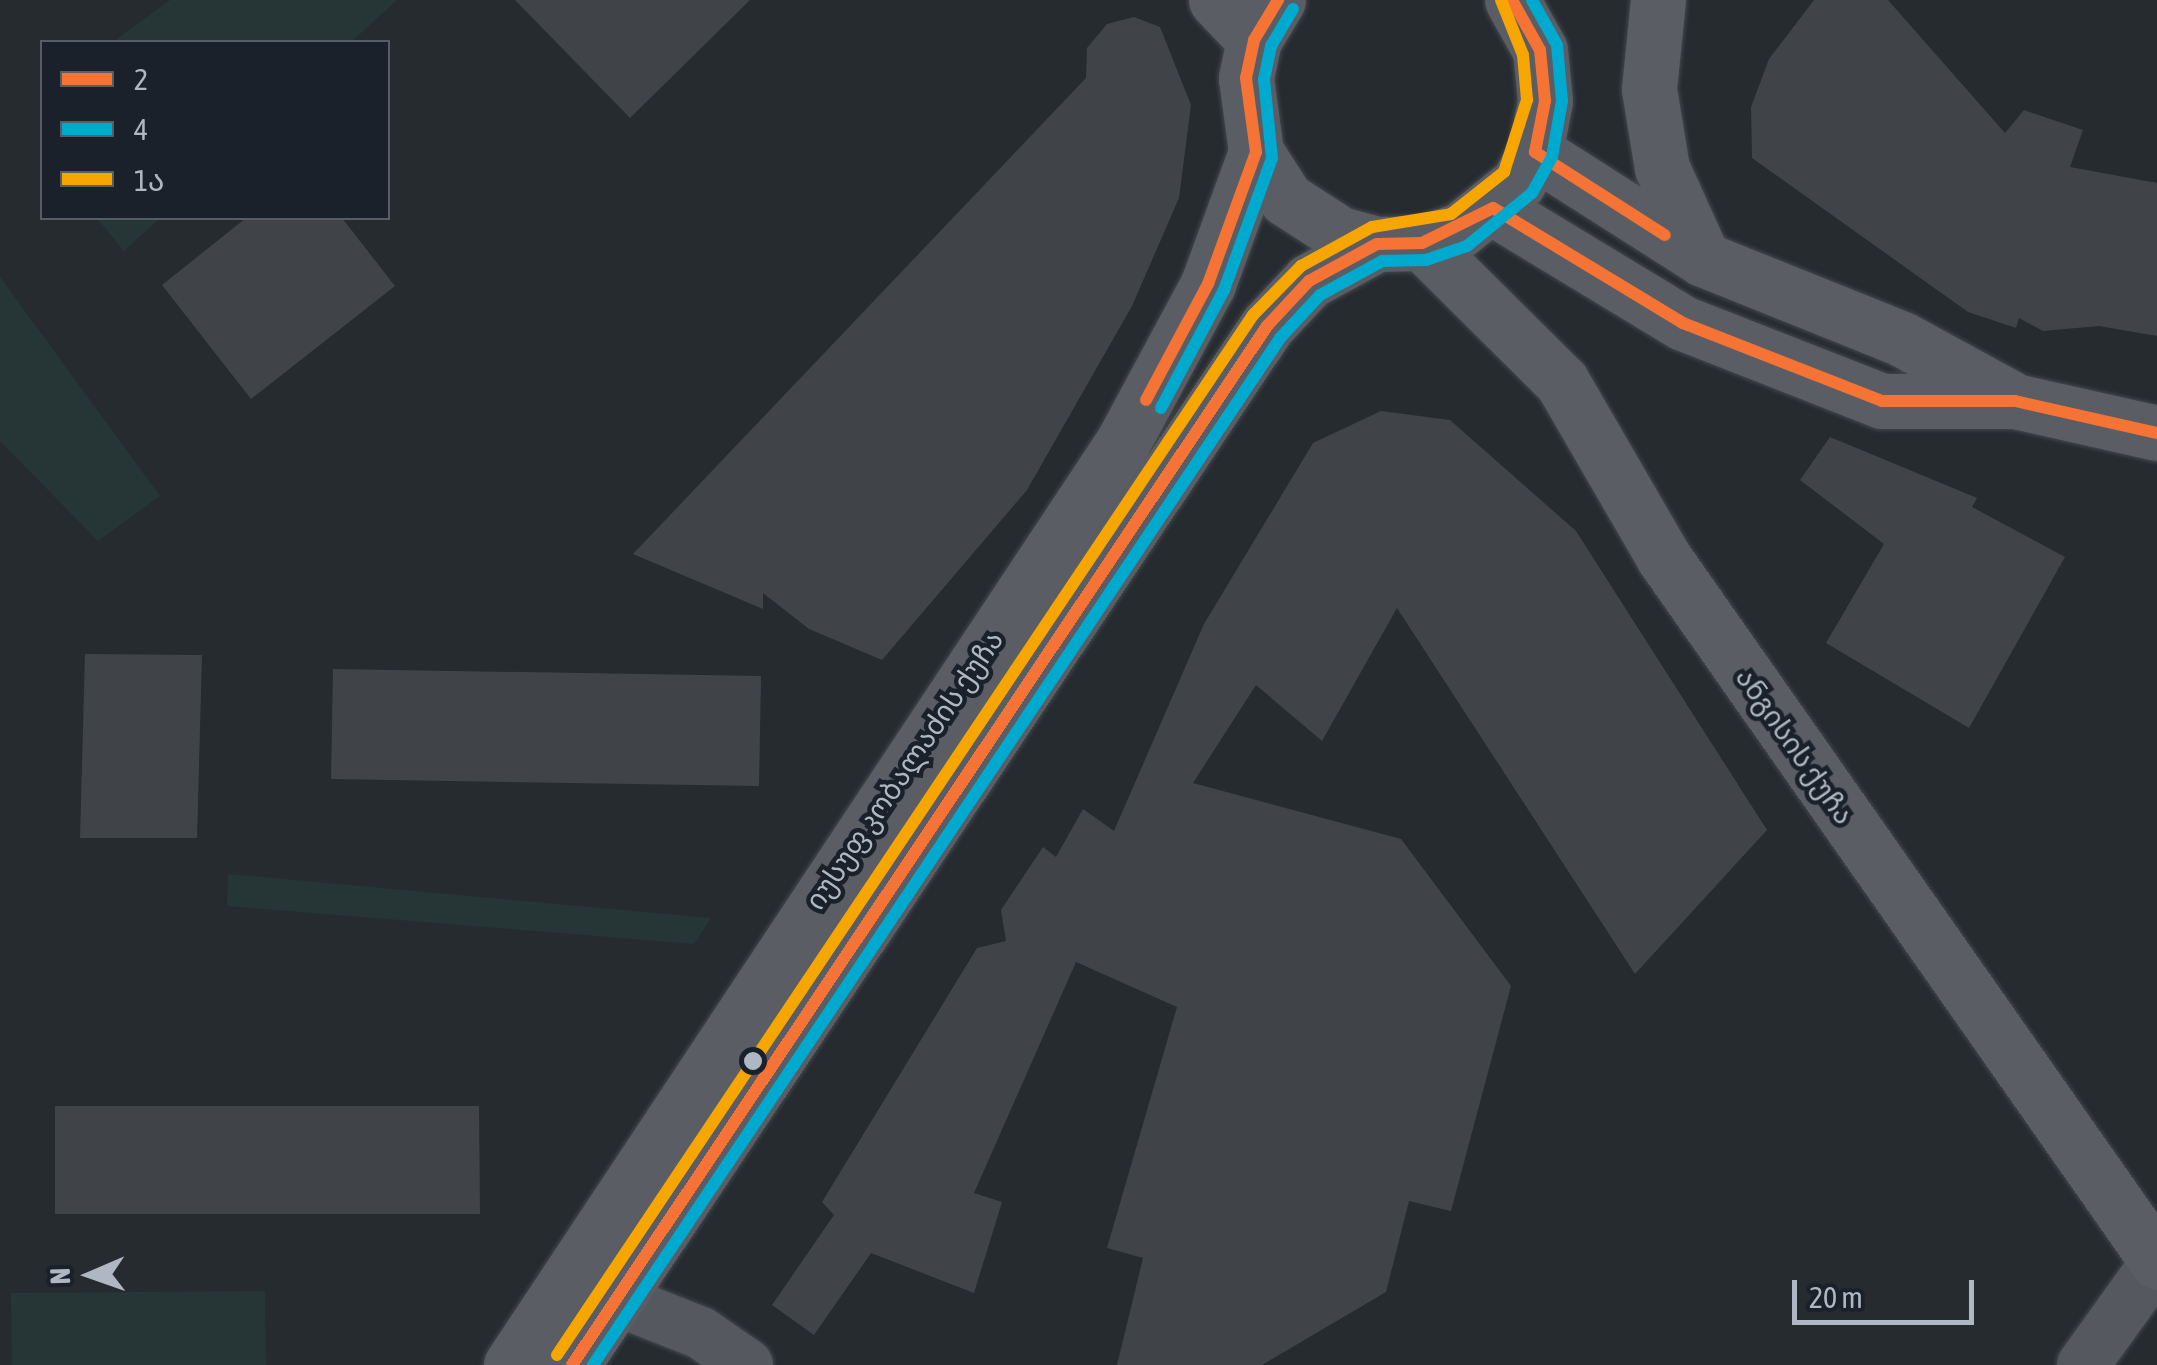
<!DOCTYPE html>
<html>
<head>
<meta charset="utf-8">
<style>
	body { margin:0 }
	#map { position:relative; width:2157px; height:1365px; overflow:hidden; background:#262b30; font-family:"Asap Condensed","Noto Sans Georgian",sans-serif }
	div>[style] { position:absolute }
	.green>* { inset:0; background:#263637 }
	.building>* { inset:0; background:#404449 }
	.roads { filter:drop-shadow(0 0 2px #44474b) drop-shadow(0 0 2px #44474b) }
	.street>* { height:52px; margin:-26px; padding:0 26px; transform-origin:26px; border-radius:26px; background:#55595f }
	.secondary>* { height:55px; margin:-27.5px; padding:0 27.5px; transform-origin:27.5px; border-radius:27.5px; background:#5a5d64 }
	.bus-1>* { height:12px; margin:-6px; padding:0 6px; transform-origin:6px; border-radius:6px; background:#f57335 }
	.bus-2>* { height:12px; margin:-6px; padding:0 6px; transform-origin:6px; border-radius:6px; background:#00a9ce }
	.bus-3>* { height:12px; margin:-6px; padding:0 6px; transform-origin:6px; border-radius:6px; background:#f7a600 }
	.dots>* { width:28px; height:28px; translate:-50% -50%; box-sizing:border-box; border:5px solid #1a212a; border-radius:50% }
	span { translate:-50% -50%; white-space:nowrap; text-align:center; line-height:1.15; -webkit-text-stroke:9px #1a212a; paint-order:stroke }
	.street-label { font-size:28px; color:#afb7c2 }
	.legend { position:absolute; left:40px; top:40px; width:350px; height:180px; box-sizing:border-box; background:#1a212a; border:2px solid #565d67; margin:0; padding:12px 18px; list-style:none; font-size:30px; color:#afb7c2 }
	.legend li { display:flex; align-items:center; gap:20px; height:50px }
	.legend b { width:50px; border:2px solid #565d67 }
	.north { position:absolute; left:40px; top:1225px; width:100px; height:100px; -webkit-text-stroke:8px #1a212a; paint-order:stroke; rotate:268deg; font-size:28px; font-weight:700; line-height:40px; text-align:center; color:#afb7c2 }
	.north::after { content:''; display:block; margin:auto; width:35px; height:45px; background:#afb7c2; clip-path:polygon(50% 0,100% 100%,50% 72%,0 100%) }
	.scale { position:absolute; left:1792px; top:1280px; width:182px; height:45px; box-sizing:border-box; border:5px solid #afb7c2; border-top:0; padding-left:12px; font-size:30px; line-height:35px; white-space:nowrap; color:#afb7c2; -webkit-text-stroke:8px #1a212a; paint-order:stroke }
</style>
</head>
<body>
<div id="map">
	<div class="green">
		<div style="clip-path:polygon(170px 0,397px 0,351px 42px,113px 42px)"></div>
		<div style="clip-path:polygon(97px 218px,160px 218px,124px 251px)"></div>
		<div style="clip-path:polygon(0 277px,160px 496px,98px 541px,0 441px)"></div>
		<div style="clip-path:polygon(228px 874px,711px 918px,694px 944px,227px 906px)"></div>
		<div style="clip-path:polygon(265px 1291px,266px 1365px,12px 1365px,11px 1293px)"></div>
	</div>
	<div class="building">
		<div style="clip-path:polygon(515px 0,750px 0,630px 118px)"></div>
		<div style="clip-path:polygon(1814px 0,1888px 0,2005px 133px,2024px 110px,2083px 130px,2070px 167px,2157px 183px,2157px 336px,2099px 326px,2043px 331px,2019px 318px,2016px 328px,1968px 312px,1752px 158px,1751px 107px,1769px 59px)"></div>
		<div style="clip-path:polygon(1134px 17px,1160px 27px,1191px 105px,1179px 198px,1132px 306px,1027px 490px,882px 660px,809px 629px,763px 593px,763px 609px,633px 554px,1086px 78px,1087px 48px,1107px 24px)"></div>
		<div style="clip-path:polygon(246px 218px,342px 218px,395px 286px,251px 399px,162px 285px)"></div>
		<div style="clip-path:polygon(1381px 411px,1450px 420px,1576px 531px,1767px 830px,1635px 974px,1397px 608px,1322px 741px,1256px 685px,1193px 783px,1401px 839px,1511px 986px,1451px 1211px,1409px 1201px,1386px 1292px,1262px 1365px,1117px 1365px,1143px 1258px,1107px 1248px,1177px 1007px,1076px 962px,974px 1193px,1002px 1202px,974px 1293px,871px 1253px,814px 1335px,772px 1305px,834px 1215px,822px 1202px,977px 948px,1006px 941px,1001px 910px,1043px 847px,1056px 857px,1083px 809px,1114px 831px,1204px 624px,1313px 443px)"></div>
		<div style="clip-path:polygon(1830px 437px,1977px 498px,1972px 507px,2065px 557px,1969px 728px,1826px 643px,1884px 544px,1800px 480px)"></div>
		<div style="clip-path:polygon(85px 654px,202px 655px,197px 838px,80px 838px)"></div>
		<div style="clip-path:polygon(333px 669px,761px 676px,759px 786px,331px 779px)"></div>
		<div style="clip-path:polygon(55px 1106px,479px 1106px,480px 1214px,55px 1214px)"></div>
	</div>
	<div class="roads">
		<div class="street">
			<div style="left:615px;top:1299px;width:92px;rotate:21.6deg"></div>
			<div style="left:701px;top:1333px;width:56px;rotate:34.8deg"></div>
			<div style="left:2083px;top:1365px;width:127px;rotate:-54.3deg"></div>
		</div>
		<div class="secondary">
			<div style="left:1216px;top:0;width:55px;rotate:46.5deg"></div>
			<div style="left:1278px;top:0;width:47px;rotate:121deg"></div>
			<div style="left:1254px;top:40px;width:39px;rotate:102deg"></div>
			<div style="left:1246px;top:78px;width:75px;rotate:82.3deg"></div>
			<div style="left:1256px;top:152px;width:56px;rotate:57.4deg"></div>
			<div style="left:1286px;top:199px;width:64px;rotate:32.9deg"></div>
			<div style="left:1340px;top:234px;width:38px;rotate:15deg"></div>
			<div style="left:1377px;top:244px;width:45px;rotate:-1.3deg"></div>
			<div style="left:1422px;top:243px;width:40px;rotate:-18.9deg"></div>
			<div style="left:1460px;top:230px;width:75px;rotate:-39deg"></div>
			<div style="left:1518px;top:183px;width:35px;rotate:-61deg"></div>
			<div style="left:1535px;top:152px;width:52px;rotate:-78.9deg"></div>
			<div style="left:1545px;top:101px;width:51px;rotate:-95.6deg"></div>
			<div style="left:1540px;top:50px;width:57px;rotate:-119.2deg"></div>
			<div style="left:1658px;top:0;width:89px;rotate:95.8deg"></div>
			<div style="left:1649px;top:89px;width:80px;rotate:80.7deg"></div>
			<div style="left:1662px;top:168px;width:100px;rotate:65.7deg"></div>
			<div style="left:1535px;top:152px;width:199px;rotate:32.5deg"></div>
			<div style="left:1703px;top:259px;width:214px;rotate:21.9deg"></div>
			<div style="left:1902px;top:339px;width:123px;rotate:28.6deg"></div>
			<div style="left:1493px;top:208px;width:222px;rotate:31.2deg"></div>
			<div style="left:1683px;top:323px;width:214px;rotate:21.4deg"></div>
			<div style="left:1882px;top:401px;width:133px"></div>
			<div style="left:2015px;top:401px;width:146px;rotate:12.7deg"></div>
			<div style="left:1422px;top:243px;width:197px;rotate:44.8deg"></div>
			<div style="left:1562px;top:382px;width:203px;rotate:59.9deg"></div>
			<div style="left:1664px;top:558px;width:859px;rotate:54.96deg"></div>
			<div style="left:511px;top:1365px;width:1107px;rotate:-56.45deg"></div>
			<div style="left:1123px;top:442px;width:179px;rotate:-61.7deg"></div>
			<div style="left:1208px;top:284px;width:140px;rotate:-70deg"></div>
			<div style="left:572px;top:1365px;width:1250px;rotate:-56.22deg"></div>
			<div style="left:1267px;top:326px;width:62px;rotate:-47deg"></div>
			<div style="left:1309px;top:281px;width:77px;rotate:-28.6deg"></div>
		</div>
	</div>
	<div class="bus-1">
		<div style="left:1512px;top:0;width:57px;rotate:60.8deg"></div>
		<div style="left:1540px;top:50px;width:51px;rotate:84.4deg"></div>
		<div style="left:1545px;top:101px;width:52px;rotate:101.1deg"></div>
		<div style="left:1535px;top:152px;width:154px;rotate:32.6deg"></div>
		<div style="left:1146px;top:400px;width:132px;rotate:-61.9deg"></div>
		<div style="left:1208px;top:284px;width:140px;rotate:-70deg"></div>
		<div style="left:1256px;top:152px;width:75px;rotate:-97.7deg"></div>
		<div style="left:1246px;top:78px;width:39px;rotate:-78deg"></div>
		<div style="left:1254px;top:40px;width:47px;rotate:-59deg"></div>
		<div style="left:572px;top:1365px;width:1250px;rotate:-56.22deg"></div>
		<div style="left:1267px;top:326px;width:62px;rotate:-47deg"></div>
		<div style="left:1309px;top:281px;width:77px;rotate:-28.6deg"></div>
		<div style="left:1377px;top:244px;width:45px;rotate:-1.3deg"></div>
		<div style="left:1422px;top:243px;width:79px;rotate:-26.2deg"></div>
		<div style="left:1493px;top:208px;width:222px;rotate:31.2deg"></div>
		<div style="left:1683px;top:323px;width:214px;rotate:21.4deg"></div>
		<div style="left:1882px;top:401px;width:133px"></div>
		<div style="left:2015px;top:401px;width:146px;rotate:12.7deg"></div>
	</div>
	<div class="bus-2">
		<div style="left:1161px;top:408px;width:134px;rotate:-61.9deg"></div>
		<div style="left:1224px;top:290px;width:140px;rotate:-70deg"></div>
		<div style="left:1272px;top:158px;width:79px;rotate:-95.8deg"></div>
		<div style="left:1264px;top:79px;width:34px;rotate:-78deg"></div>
		<div style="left:1271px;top:46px;width:43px;rotate:-59.3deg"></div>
		<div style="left:593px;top:1365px;width:1237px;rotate:-56.21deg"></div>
		<div style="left:1281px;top:337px;width:57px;rotate:-47.1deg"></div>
		<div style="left:1320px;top:295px;width:71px;rotate:-28.7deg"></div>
		<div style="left:1382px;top:261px;width:44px;rotate:-1.3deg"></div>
		<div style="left:1426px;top:260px;width:43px;rotate:-18.9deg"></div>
		<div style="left:1467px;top:246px;width:84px;rotate:-39.2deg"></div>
		<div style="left:1532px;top:193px;width:41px;rotate:-60.9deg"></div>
		<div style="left:1552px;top:157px;width:57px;rotate:-79.9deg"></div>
		<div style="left:1562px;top:101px;width:56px;rotate:-95.1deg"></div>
		<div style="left:1557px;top:45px;width:51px;rotate:-119.1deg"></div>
	</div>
	<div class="bus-3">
		<div style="left:557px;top:1355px;width:1251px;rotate:-56.21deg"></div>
		<div style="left:1253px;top:315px;width:69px;rotate:-45.6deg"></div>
		<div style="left:1301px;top:266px;width:81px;rotate:-28.8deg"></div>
		<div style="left:1372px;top:227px;width:80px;rotate:-9.3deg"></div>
		<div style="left:1451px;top:214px;width:68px;rotate:-38.4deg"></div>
		<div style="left:1504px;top:172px;width:76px;rotate:-72.3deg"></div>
		<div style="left:1527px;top:100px;width:45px;rotate:-95.1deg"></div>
		<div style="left:1523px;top:55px;width:59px;rotate:-111.8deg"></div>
	</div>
	<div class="dots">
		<div style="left:753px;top:1061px;background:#afb7c2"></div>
	</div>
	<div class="street-label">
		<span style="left:1795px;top:746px;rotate:55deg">ანგისის ქუჩა</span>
		<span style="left:904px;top:770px;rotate:-56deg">იუსუფ კობალაძის ქუჩა</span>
	</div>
	<ul class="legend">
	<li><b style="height:12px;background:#f57335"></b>2</li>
	<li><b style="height:12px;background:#00a9ce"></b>4</li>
	<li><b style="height:12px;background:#f7a600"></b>1ა</li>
	</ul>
	<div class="north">N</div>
	<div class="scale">20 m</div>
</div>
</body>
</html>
